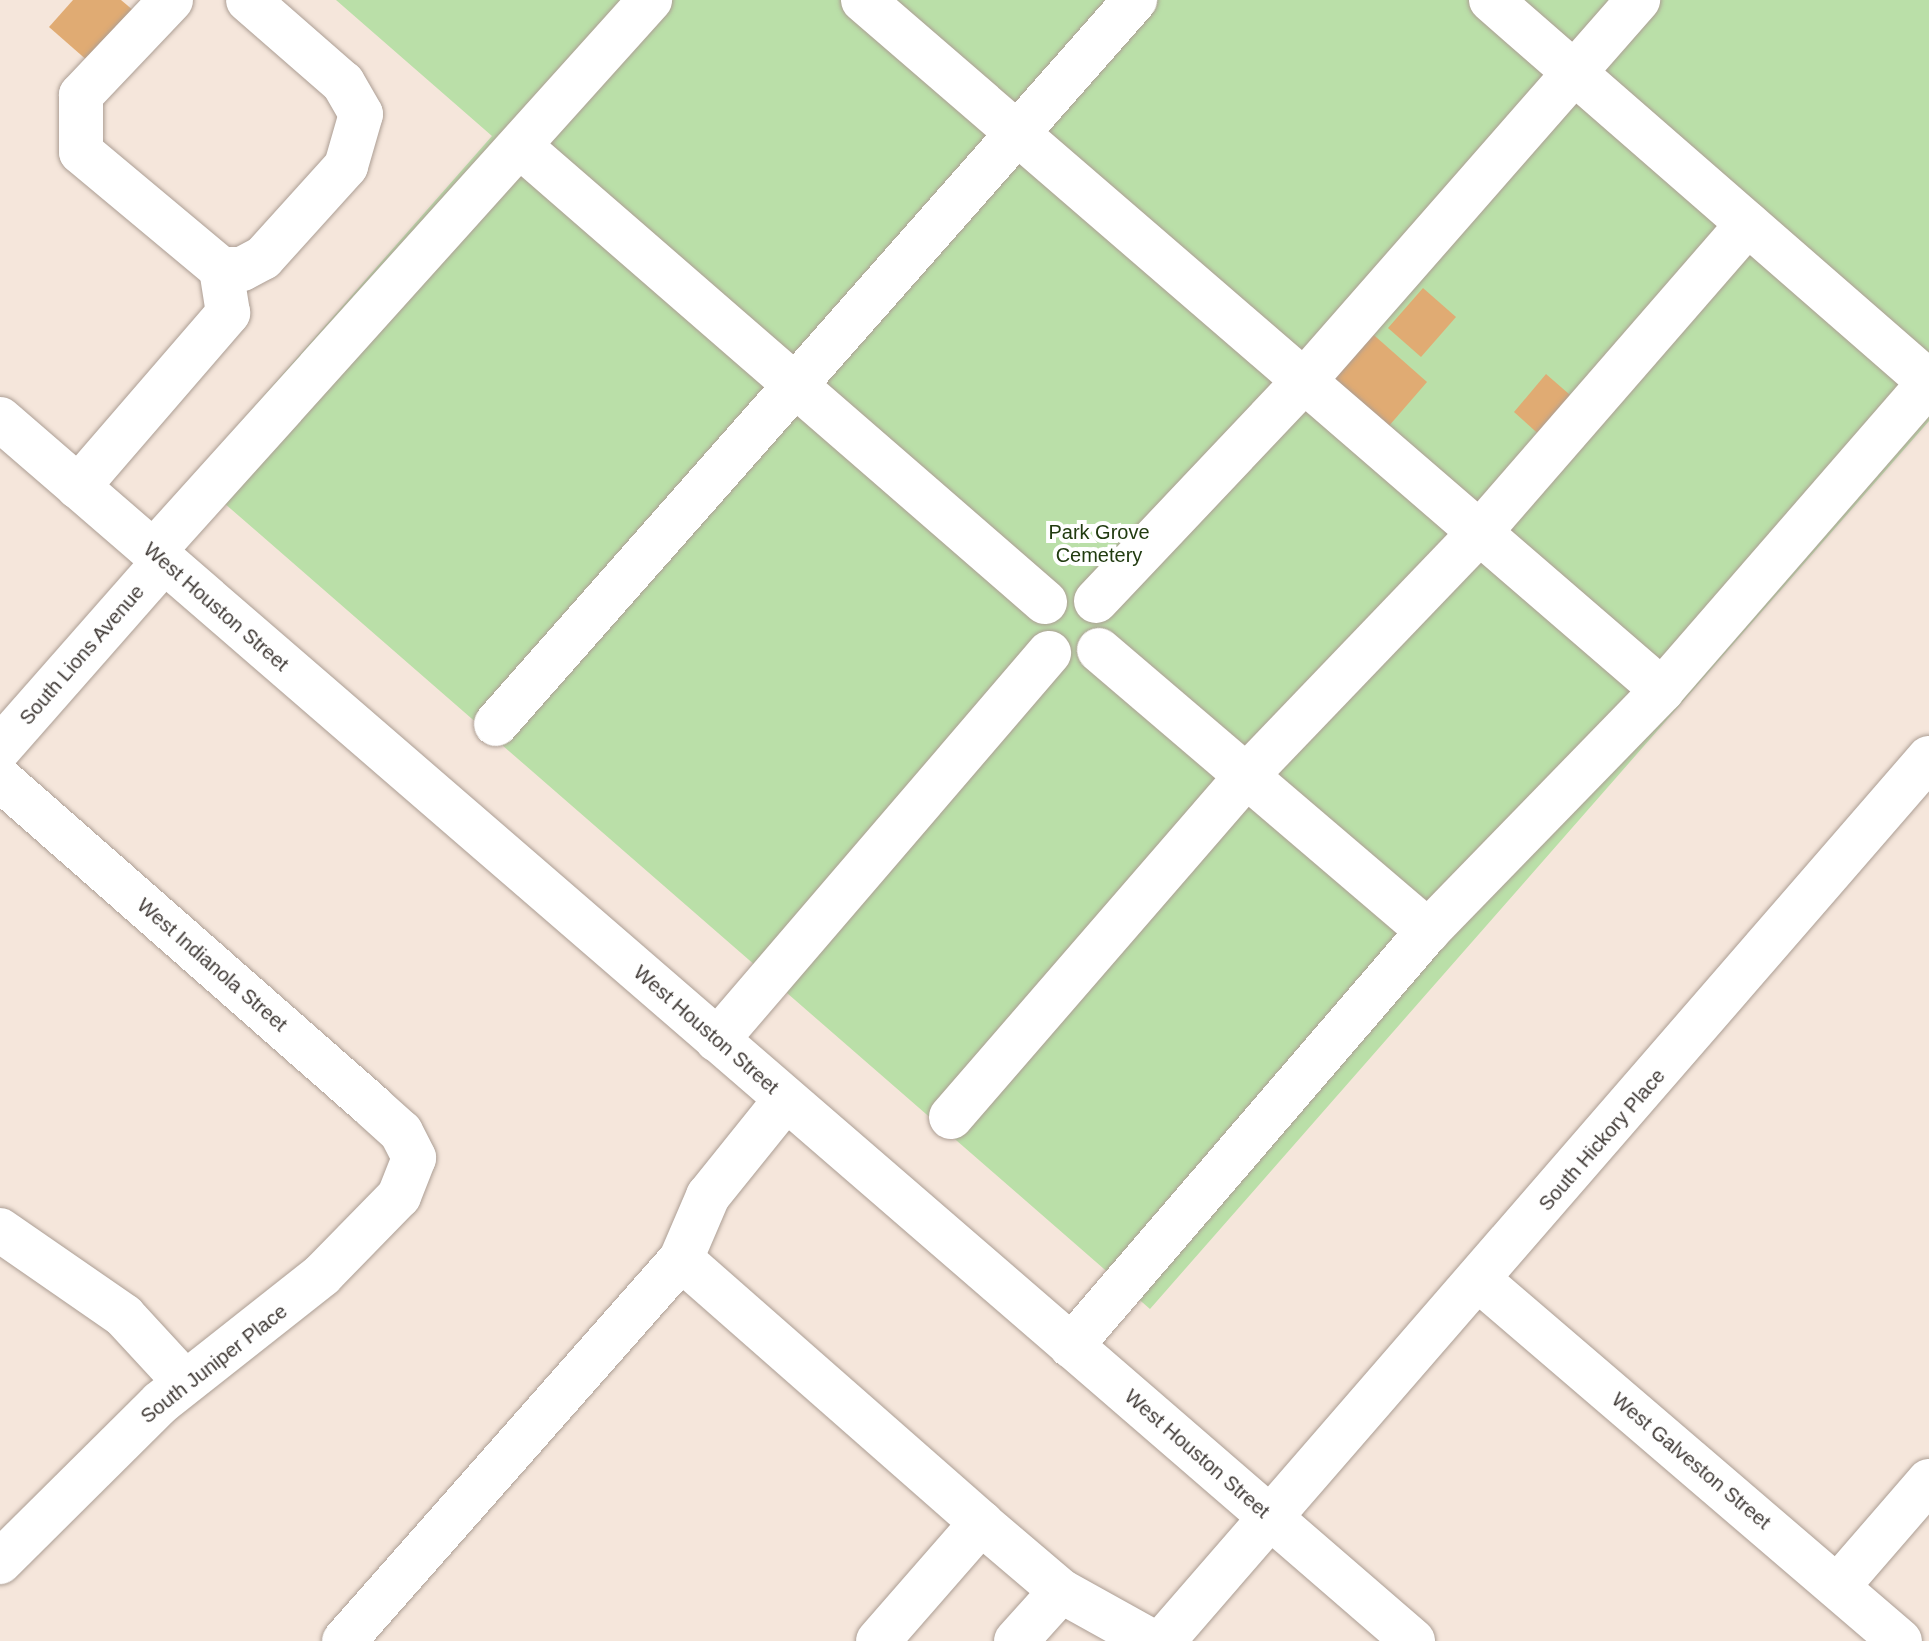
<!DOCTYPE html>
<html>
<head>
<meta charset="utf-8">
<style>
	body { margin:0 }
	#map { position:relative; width:1929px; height:1641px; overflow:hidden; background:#f5e6db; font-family:Helvetica,sans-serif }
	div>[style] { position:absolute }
	.green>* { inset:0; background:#badfa8 }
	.building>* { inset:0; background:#e0ab73 }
	.roads { filter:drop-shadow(0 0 2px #ac9e94) drop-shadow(0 0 2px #ac9e94) }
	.minor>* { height:44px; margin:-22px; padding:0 22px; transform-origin:22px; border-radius:22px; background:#fff }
	.major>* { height:44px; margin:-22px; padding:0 22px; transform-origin:22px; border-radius:22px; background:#fff }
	span { translate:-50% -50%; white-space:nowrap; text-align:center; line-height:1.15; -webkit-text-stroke:8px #fff; paint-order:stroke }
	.park-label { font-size:20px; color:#213b10 }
	.street-label { font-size:20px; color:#3f3935 }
</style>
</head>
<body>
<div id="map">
	<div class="green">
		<div style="clip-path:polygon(336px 0,1929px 0,1929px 421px,1150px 1309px,193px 476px,492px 136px)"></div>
	</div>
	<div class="building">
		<div style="clip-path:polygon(73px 0,121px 0,134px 11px,89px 62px,49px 27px)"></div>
		<div style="clip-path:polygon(1423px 288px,1456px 317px,1421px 357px,1388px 328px)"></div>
		<div style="clip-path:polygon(1367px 329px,1427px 382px,1388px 427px,1328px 375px)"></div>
		<div style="clip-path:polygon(1546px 374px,1577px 401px,1544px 439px,1514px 412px)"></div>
	</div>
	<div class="roads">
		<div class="minor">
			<div style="left:171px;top:0;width:131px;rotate:133.5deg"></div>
			<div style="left:81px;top:95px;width:57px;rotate:90deg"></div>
			<div style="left:81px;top:152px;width:182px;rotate:39.9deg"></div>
			<div style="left:221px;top:269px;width:21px"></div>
			<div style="left:242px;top:269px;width:24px;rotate:-28deg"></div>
			<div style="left:263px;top:258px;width:124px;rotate:-47.9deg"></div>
			<div style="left:346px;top:166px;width:54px;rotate:-73.9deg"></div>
			<div style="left:361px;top:114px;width:36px;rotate:-120deg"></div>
			<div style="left:343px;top:83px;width:126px;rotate:-138.9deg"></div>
			<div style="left:863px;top:0;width:1056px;rotate:40.81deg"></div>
			<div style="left:1491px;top:0;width:581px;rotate:41.09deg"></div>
			<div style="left:521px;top:147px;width:694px;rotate:40.97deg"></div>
			<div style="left:78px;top:487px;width:230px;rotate:-49.2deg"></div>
			<div style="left:228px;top:313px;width:45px;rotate:-99deg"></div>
			<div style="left:153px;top:552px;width:743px;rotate:-48deg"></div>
			<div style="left:1096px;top:601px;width:303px;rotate:-46.6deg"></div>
			<div style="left:1304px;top:381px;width:507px;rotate:-48.76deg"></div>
			<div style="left:1099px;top:650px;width:433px;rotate:40.5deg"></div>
			<div style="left:496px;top:724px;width:966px;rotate:-48.57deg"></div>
			<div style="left:0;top:748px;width:249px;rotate:-48.7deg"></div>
			<div style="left:0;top:779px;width:497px;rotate:41.3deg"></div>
			<div style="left:373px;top:1107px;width:38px;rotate:42deg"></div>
			<div style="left:401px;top:1132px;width:29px;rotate:63deg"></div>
			<div style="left:414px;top:1158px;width:41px;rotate:111.5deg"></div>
			<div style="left:399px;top:1196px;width:110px;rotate:134.3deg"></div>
			<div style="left:322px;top:1275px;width:206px;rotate:141.7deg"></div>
			<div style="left:160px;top:1403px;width:226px;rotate:135.2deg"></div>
			<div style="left:717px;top:1040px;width:510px;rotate:-49.37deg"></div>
			<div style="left:951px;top:1117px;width:451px;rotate:-49.1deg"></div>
			<div style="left:1246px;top:776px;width:338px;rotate:-46.2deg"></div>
			<div style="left:1480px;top:532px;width:408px;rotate:-49deg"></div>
			<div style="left:0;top:1230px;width:151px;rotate:34.7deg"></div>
			<div style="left:124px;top:1316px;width:90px;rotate:47.3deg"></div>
			<div style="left:681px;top:1259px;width:400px;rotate:41.3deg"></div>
			<div style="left:1480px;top:1281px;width:553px;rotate:40.6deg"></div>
			<div style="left:1071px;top:1346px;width:547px;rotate:-49.3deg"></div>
			<div style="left:1428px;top:931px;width:336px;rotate:-45.8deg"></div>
			<div style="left:1662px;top:690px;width:407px;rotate:-49deg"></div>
			<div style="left:1838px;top:1586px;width:139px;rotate:-49.1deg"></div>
			<div style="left:344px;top:1641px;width:509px;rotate:-48.58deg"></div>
			<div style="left:681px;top:1259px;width:69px;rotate:-66.8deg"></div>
			<div style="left:708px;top:1196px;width:124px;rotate:-51.2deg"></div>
			<div style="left:878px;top:1641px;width:157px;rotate:-48.9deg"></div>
			<div style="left:981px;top:1523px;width:105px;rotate:40.4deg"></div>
			<div style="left:1016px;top:1641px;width:67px;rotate:-48deg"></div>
			<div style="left:1061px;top:1591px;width:103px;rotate:29.1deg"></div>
			<div style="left:1163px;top:1641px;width:1169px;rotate:-49.06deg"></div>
		</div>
		<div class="major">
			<div style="left:0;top:419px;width:1868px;rotate:40.85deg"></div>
		</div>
	</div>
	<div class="park-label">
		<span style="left:1099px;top:544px">Park Grove<br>Cemetery</span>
	</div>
	<div class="street-label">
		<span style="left:216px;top:607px;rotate:41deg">West Houston Street</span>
		<span style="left:82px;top:655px;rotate:-49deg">South Lions Avenue</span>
		<span style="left:212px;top:965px;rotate:41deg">West Indianola Street</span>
		<span style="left:706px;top:1030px;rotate:41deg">West Houston Street</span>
		<span style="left:1602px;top:1140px;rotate:-49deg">South Hickory Place</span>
		<span style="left:214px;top:1364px;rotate:-38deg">South Juniper Place</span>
		<span style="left:1197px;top:1454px;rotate:41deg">West Houston Street</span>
		<span style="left:1691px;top:1461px;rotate:40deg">West Galveston Street</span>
	</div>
</div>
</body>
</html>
